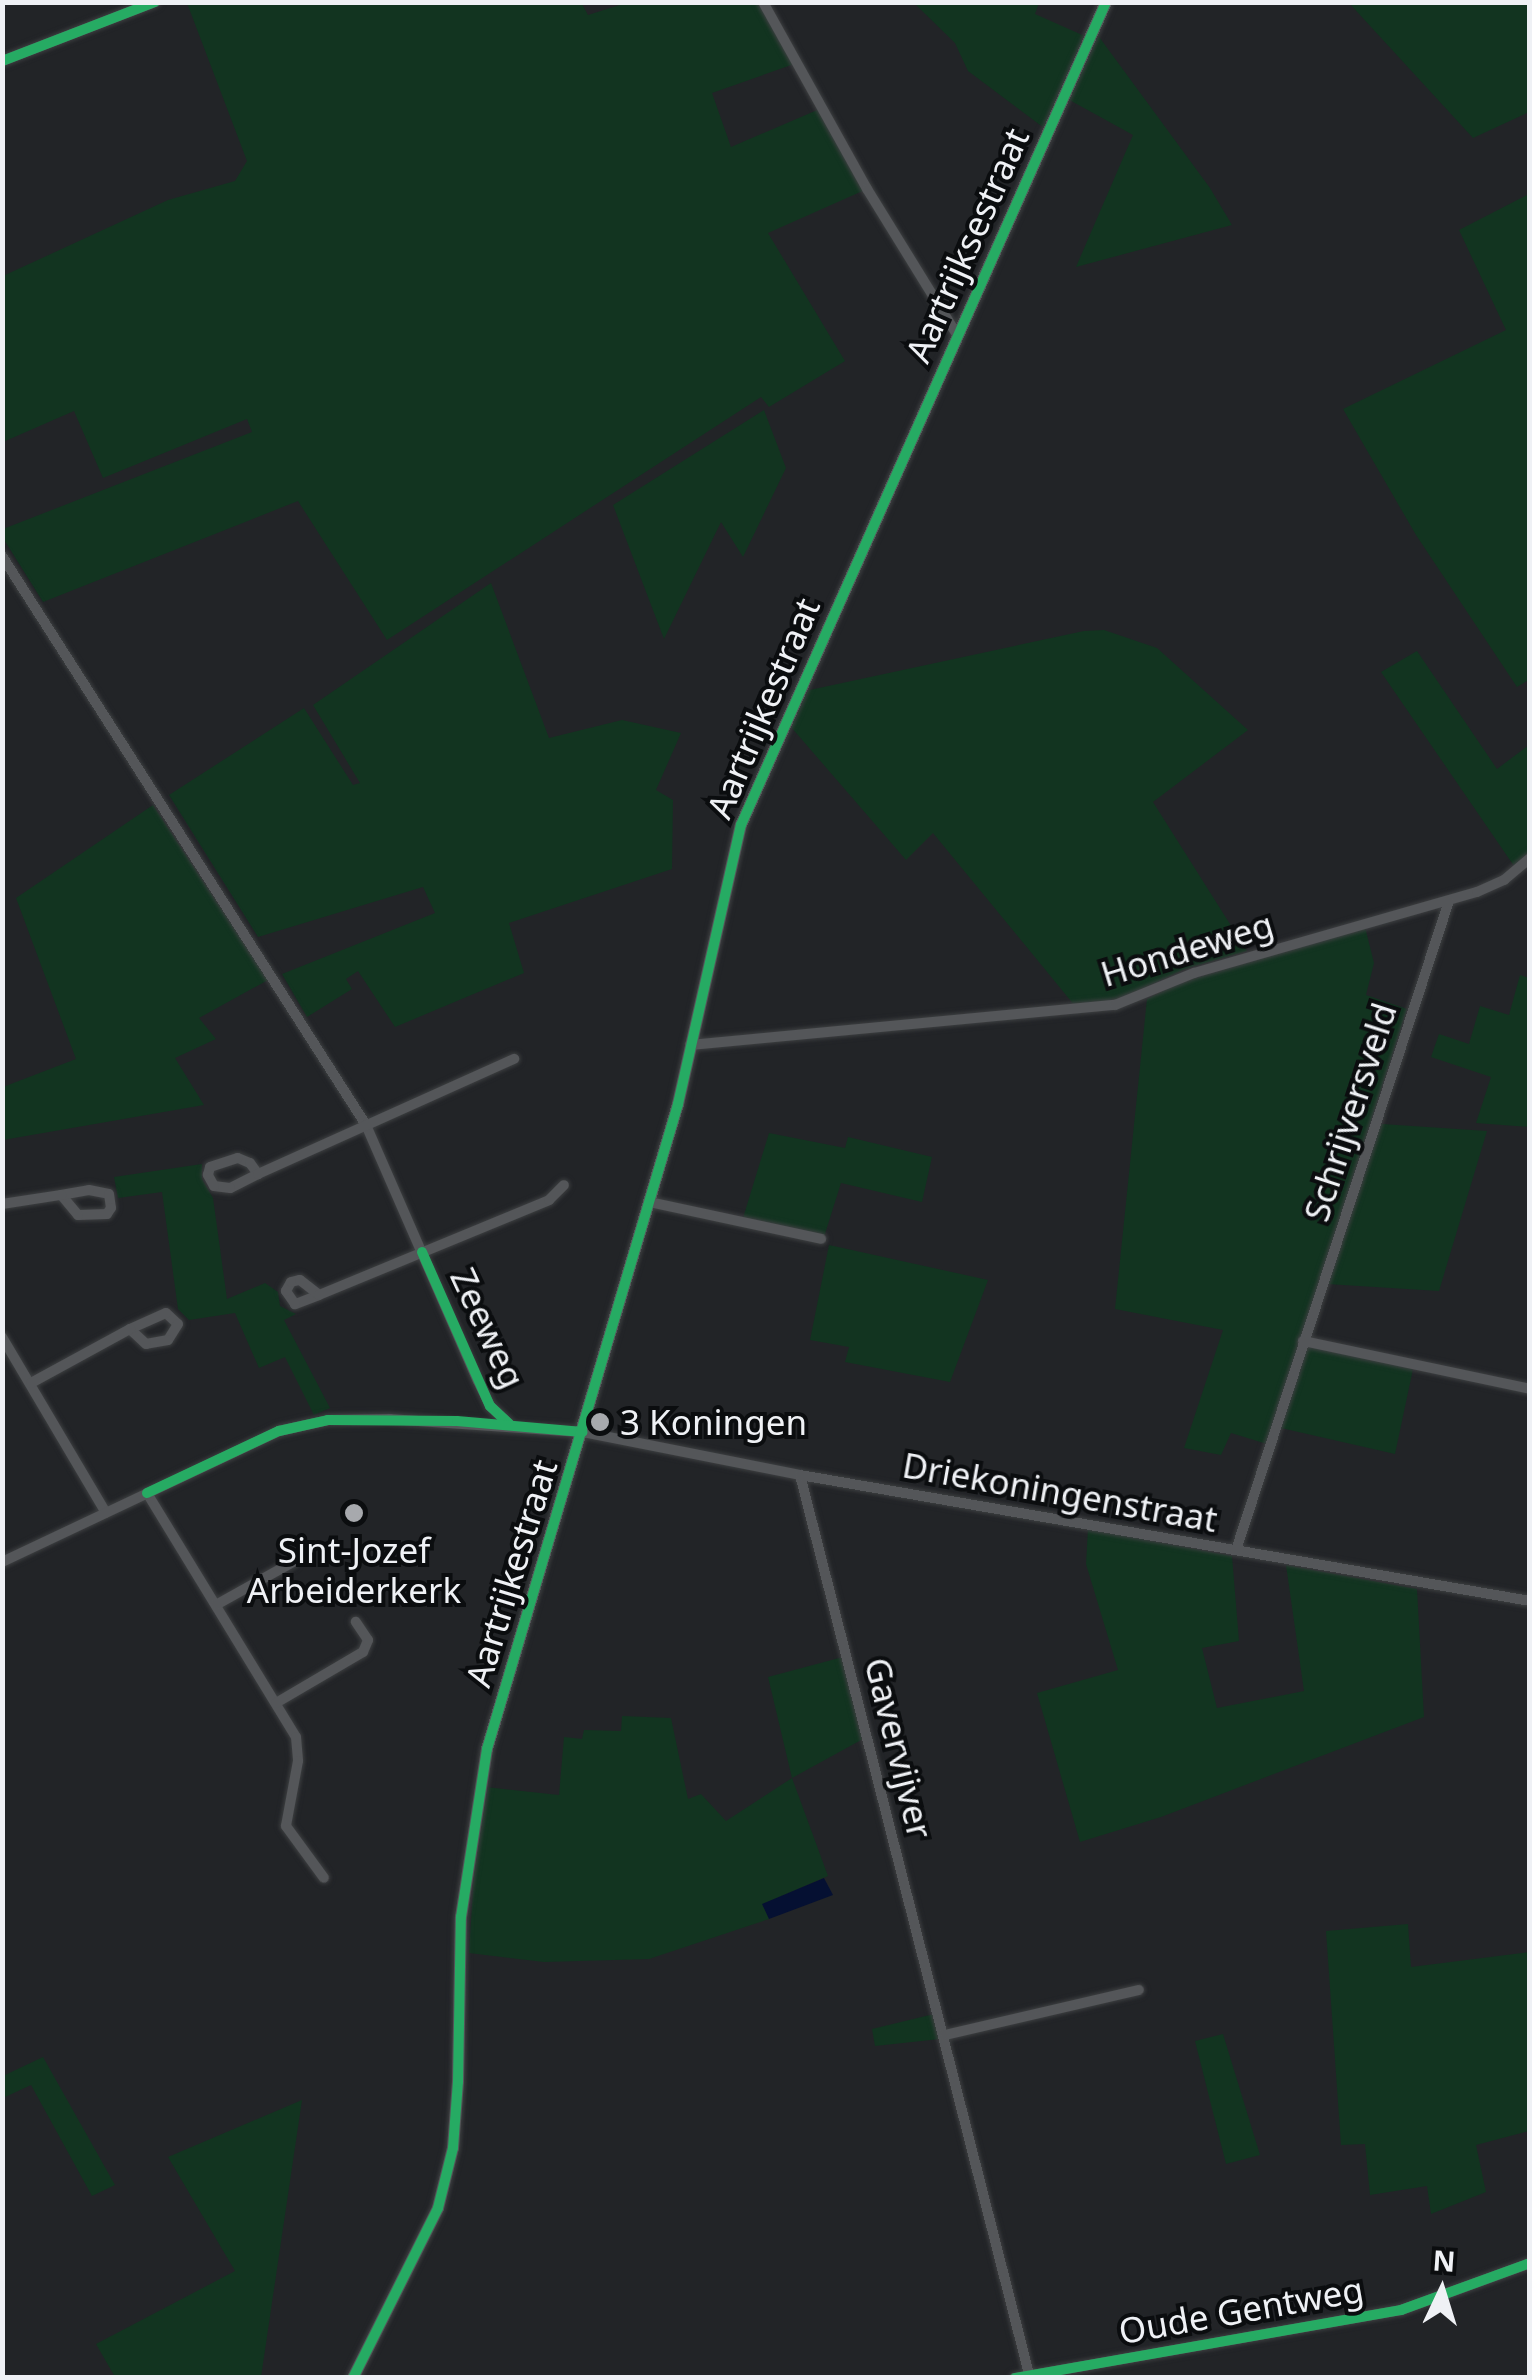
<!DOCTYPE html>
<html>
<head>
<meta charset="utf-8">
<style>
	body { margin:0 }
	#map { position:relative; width:1532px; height:2380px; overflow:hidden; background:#222427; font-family:"Noto Sans",sans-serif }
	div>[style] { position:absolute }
	.green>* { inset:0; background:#123420 }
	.water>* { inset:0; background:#051032 }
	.roads { filter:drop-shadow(0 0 2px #3d3f41) drop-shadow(0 0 2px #3d3f41) }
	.minor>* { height:10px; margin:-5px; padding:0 5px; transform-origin:5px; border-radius:5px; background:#545659 }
	.tertiary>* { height:12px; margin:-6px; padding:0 6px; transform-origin:6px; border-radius:6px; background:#545659 }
	.cycleway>* { height:10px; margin:-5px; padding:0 5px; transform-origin:5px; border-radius:5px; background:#26ab63 }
	.dots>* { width:28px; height:28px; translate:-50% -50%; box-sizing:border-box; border:5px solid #0b0d0f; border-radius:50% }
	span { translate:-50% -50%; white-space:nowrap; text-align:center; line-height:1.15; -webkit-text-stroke:8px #0b0d0f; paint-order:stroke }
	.street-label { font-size:35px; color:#eff1f5 }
	.poi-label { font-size:35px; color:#eff1f5 }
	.left { translate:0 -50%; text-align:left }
	.frame { position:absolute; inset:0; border:5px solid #eff1f5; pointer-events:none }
	.north { position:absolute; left:1392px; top:2240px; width:100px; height:100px; -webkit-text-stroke:8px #0b0d0f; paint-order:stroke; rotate:4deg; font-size:28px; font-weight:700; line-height:40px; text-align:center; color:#eff1f5 }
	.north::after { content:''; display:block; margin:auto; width:35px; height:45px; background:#eff1f5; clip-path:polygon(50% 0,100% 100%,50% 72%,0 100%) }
</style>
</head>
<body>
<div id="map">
	<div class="green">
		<div style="clip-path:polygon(581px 2px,588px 15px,626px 3px,763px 3px,797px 63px,712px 93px,731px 147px,822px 108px,867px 189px,768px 233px,845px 361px,769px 407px,761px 397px,387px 640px,298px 501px,43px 602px,3px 538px,3px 529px,252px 432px,247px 419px,103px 478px,74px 411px,3px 442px,3px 276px,168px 200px,235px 181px,247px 161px,187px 3px)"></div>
		<div style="clip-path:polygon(914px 3px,1039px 3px,1035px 14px,1089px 38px,1094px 30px,1210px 188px,1232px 225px,1076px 267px,1133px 135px,1064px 97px,1048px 131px,968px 71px,955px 43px)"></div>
		<div style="clip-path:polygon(1349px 3px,1529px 3px,1529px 112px,1473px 138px)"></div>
		<div style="clip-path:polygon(1529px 194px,1530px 679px,1517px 687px,1416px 535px,1343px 409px,1506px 330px,1459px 230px)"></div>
		<div style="clip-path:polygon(764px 410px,786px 468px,743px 557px,721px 522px,664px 639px,613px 505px)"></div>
		<div style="clip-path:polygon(491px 583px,549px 738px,622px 720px,681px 733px,656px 790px,673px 800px,672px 869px,509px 923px,524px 973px,395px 1027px,358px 971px,346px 979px,352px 989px,307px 1017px,282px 974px,435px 913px,423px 887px,258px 937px,169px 795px,304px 708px,353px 785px,360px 783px,313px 705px)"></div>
		<div style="clip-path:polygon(1104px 630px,1157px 648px,1248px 730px,1153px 802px,1247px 951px,1185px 969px,1120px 999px,1075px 1006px,933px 833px,906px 860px,791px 727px,805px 691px,1084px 631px)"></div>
		<div style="clip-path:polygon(1417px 651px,1497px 769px,1529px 745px,1529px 853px,1514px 866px,1381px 672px)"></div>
		<div style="clip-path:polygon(153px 805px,268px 980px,199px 1018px,216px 1039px,175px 1058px,204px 1105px,3px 1140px,3px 1087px,76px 1059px,16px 898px)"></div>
		<div style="clip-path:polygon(1365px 927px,1374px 963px,1366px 995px,1407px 1009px,1267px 1444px,1231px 1433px,1221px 1455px,1184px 1448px,1223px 1330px,1115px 1309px,1147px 999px,1179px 983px)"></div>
		<div style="clip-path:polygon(1520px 975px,1529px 978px,1529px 1127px,1476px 1123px,1491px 1077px,1431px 1057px,1439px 1034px,1469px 1044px,1480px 1006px,1509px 1015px)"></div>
		<div style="clip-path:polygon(1382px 1124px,1487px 1131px,1439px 1291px,1327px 1284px,1377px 1125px)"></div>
		<div style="clip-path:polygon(769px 1133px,845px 1148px,848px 1137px,932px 1157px,922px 1202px,841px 1183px,824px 1237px,743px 1218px)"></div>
		<div style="clip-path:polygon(202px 1164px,202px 1179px,213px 1198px,227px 1299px,265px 1283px,278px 1292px,280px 1306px,296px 1314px,284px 1320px,330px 1408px,314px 1415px,285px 1357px,259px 1368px,235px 1313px,189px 1320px,178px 1309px,162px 1192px,118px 1198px,114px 1177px)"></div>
		<div style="clip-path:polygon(829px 1245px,988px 1280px,950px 1382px,845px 1362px,849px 1347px,810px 1340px)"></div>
		<div style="clip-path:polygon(1308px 1345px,1413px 1369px,1395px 1454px,1281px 1428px)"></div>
		<div style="clip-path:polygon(1088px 1529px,1232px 1556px,1239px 1641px,1202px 1648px,1217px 1708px,1304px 1691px,1286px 1565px,1417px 1589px,1424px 1717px,1161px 1817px,1080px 1842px,1037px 1693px,1118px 1670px,1086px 1564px)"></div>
		<div style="clip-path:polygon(843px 1657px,863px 1739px,792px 1778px,828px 1876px,763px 1904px,769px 1919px,649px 1959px,544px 1962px,469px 1953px,477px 1826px,486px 1787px,559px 1795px,564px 1737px,582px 1739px,584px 1730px,621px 1731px,622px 1716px,671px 1718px,688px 1799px,701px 1794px,726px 1821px,792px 1778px,768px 1677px)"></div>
		<div style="clip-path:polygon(1408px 1924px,1411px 1967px,1529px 1952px,1529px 2131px,1476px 2145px,1486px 2192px,1431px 2214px,1427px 2186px,1370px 2195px,1365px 2144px,1341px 2145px,1326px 1931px)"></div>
		<div style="clip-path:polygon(934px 2014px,940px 2039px,875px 2046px,872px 2029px)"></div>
		<div style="clip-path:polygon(1223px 2034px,1260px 2155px,1226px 2164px,1195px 2041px)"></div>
		<div style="clip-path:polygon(43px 2057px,115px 2185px,92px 2196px,31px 2085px,3px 2098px,3px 2076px)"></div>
		<div style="clip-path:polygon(302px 2100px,261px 2377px,115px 2377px,96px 2344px,235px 2271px,168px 2157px)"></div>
	</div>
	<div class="water">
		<div style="clip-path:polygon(824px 1878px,833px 1895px,769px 1919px,762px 1904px)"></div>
	</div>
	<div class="roads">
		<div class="minor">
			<div style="left:763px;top:2px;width:214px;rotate:60.9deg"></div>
			<div style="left:867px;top:189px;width:172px;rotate:58.3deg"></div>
			<div style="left:2px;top:61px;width:164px;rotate:-21.1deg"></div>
			<div style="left:2px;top:556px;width:675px;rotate:57.39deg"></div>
			<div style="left:366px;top:1125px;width:279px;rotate:66.4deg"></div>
			<div style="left:478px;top:1381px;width:28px;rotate:64deg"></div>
			<div style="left:490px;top:1406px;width:26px;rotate:43deg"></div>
			<div style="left:690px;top:1045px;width:427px;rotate:-5.4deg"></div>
			<div style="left:1115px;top:1005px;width:85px;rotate:-22.1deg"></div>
			<div style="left:1194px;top:973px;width:294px;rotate:-16deg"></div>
			<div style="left:1477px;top:892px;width:30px;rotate:-24deg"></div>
			<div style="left:1504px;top:880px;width:34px;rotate:-40deg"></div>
			<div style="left:238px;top:1158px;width:13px;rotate:23deg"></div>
			<div style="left:250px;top:1163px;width:14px;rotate:54deg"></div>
			<div style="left:258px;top:1174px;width:31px;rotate:153deg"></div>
			<div style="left:230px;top:1188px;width:16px;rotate:-173deg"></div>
			<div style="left:214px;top:1186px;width:13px;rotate:-119deg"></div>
			<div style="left:208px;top:1175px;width:8px;rotate:-76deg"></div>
			<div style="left:210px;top:1167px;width:29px;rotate:-18deg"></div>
			<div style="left:258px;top:1174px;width:281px;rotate:-24.2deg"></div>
			<div style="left:89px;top:1190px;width:20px;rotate:11deg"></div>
			<div style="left:109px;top:1194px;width:14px;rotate:82deg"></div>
			<div style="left:111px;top:1208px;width:7px;rotate:124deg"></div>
			<div style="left:107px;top:1214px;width:29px;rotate:178deg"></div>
			<div style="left:78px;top:1215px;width:26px;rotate:-130deg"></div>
			<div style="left:61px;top:1195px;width:28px;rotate:-10deg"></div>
			<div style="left:649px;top:1202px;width:176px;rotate:12.1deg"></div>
			<div style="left:2px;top:1204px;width:60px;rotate:-8.7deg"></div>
			<div style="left:319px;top:1295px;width:26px;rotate:159deg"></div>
			<div style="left:295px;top:1304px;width:16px;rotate:-125deg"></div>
			<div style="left:286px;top:1291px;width:10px;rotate:-61deg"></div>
			<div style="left:291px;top:1282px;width:9px;rotate:-13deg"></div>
			<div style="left:300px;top:1280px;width:24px;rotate:38deg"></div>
			<div style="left:319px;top:1295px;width:249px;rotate:-22.4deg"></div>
			<div style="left:549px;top:1200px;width:21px;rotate:-45deg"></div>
			<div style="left:166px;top:1313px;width:16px;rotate:43deg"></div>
			<div style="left:178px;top:1324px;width:19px;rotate:122deg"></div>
			<div style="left:168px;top:1340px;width:22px;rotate:170deg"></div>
			<div style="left:146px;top:1344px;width:22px;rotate:-137deg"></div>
			<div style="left:130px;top:1329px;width:39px;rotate:-24deg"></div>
			<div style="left:2px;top:1337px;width:204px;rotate:59.4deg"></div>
			<div style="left:1303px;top:1341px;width:232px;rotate:11.9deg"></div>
			<div style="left:31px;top:1383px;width:113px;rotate:-28.6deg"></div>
			<div style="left:800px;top:1475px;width:928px;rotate:75.71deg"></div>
			<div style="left:147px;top:1493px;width:286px;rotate:58.6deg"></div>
			<div style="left:296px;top:1737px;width:24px;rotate:85deg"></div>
			<div style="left:298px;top:1761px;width:66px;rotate:100.5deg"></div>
			<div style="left:286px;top:1826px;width:64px;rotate:53.8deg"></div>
			<div style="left:1236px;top:1550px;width:683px;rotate:-71.83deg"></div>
			<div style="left:2px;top:1562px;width:306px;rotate:-25.3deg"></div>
			<div style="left:279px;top:1431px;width:50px;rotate:-12.7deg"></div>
			<div style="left:328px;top:1420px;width:62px;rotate:-0.9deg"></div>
			<div style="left:390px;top:1419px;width:193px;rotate:3.9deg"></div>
			<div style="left:583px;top:1432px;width:221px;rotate:11.2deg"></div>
			<div style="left:800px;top:1475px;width:741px;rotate:9.79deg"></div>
			<div style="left:216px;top:1605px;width:88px;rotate:-29.2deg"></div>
			<div style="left:276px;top:1703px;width:101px;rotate:-30.4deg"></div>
			<div style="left:363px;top:1652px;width:13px;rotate:-67deg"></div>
			<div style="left:368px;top:1640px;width:22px;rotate:-124deg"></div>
			<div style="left:945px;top:2035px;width:199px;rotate:-13.1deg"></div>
			<div style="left:1015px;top:2378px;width:392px;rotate:-10deg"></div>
			<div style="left:1401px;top:2310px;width:137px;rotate:-20deg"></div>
		</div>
		<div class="tertiary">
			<div style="left:353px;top:2378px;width:190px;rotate:-63.4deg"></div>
			<div style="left:438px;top:2208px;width:62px;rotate:-76deg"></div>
			<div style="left:453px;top:2148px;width:66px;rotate:-85.7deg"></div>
			<div style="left:458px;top:2082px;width:165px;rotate:-89deg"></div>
			<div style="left:461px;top:1917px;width:170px;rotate:-81.2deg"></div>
			<div style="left:487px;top:1749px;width:673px;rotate:-73.5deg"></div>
			<div style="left:678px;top:1104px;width:286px;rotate:-77.3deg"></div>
			<div style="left:741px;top:825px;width:900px;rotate:-66.08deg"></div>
		</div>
	</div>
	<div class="cycleway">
		<div style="left:2px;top:61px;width:164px;rotate:-21.1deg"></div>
		<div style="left:422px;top:1252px;width:168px;rotate:66.2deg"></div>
		<div style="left:490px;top:1406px;width:26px;rotate:43deg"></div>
		<div style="left:147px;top:1493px;width:146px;rotate:-25.2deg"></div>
		<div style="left:279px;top:1431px;width:50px;rotate:-12.7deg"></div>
		<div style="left:328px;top:1420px;width:129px;rotate:0.4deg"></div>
		<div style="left:457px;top:1421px;width:126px;rotate:5deg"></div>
		<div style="left:353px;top:2378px;width:190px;rotate:-63.4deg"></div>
		<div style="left:438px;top:2208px;width:62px;rotate:-76deg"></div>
		<div style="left:453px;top:2148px;width:66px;rotate:-85.7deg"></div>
		<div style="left:458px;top:2082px;width:165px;rotate:-89deg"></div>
		<div style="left:461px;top:1917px;width:170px;rotate:-81.2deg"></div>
		<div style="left:487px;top:1749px;width:673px;rotate:-73.5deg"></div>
		<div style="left:678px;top:1104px;width:286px;rotate:-77.3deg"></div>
		<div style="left:741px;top:825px;width:900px;rotate:-66.08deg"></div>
		<div style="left:1015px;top:2378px;width:392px;rotate:-10deg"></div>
		<div style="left:1401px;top:2310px;width:137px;rotate:-20deg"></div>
	</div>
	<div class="dots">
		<div style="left:600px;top:1422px;background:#a7a9ad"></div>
		<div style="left:354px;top:1513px;background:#a7a9ad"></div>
	</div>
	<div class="street-label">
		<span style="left:967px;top:245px;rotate:-66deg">Aartrijksestraat</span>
		<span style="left:763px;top:708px;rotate:-67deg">Aartrijkestraat</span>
		<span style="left:1187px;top:949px;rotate:-17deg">Hondeweg</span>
		<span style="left:1350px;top:1112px;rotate:-72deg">Schrijversveld</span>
		<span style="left:488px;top:1328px;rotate:65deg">Zeeweg</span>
		<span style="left:1060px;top:1492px;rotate:10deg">Driekoningenstraat</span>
		<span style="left:511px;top:1573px;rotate:-73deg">Aartrijkestraat</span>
		<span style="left:899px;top:1748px;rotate:76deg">Gavervijver</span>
		<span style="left:1241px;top:2310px;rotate:-10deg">Oude Gentweg</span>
	</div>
	<div class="poi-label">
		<span class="left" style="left:620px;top:1422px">3 Koningen</span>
		<span style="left:354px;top:1570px">Sint-Jozef<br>Arbeiderkerk</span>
	</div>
	<div class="frame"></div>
	<div class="north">N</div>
</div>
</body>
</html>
